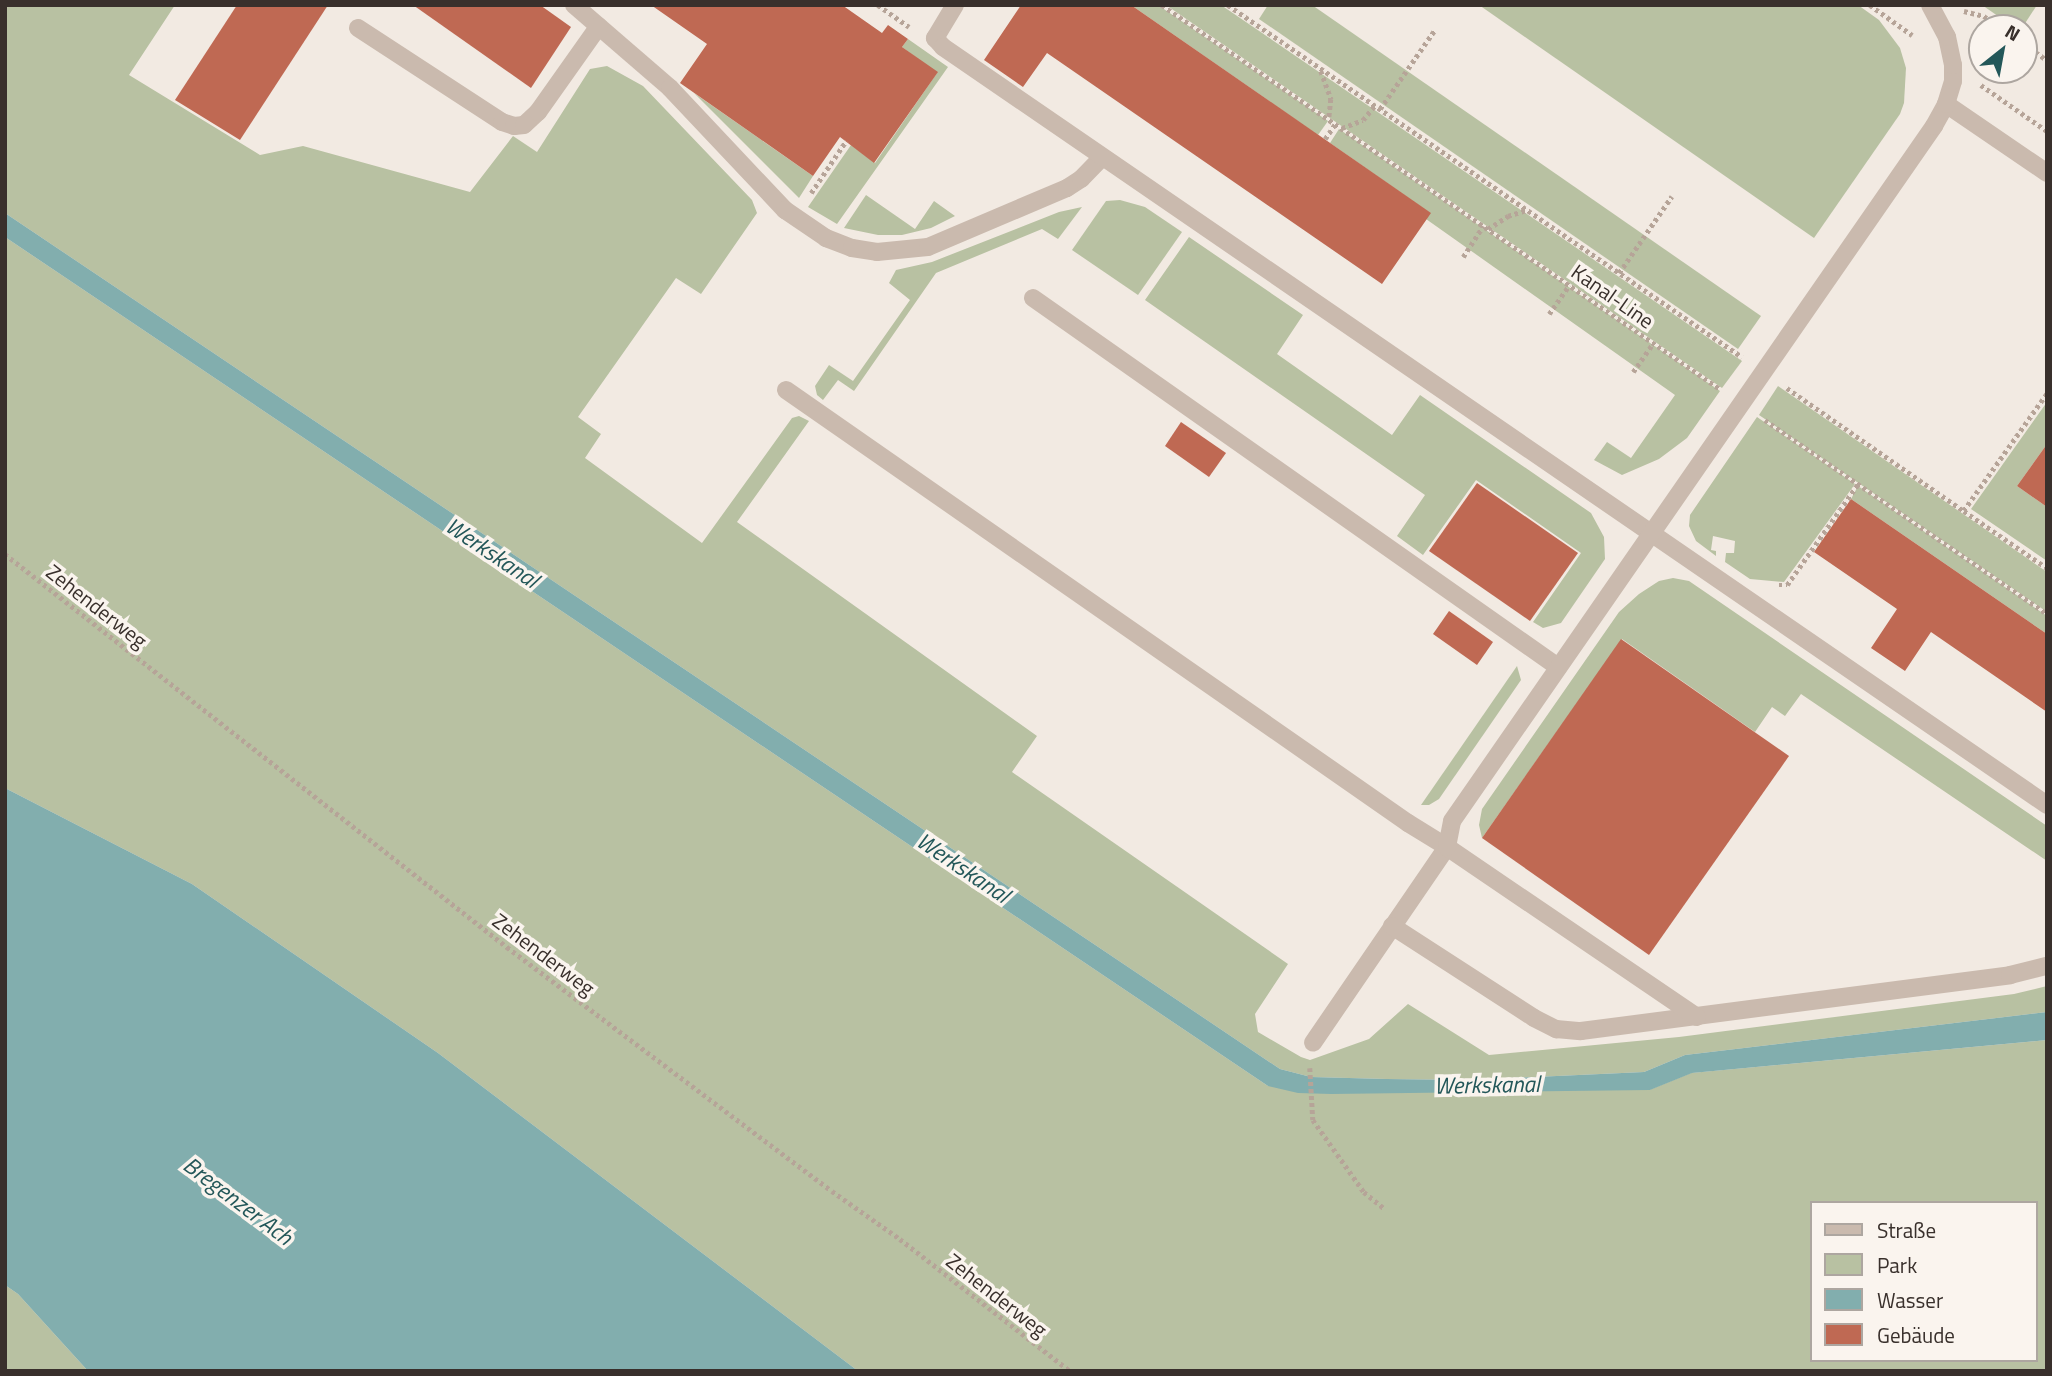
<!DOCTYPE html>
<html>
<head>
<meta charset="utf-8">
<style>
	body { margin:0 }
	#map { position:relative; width:2052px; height:1376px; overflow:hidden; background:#f2eae2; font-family:"Titillium Web",sans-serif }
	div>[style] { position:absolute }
	.green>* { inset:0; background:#b8c1a2 }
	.water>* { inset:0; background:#82aeae }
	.building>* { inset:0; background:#bf6953 }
	.path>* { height:4.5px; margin-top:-2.25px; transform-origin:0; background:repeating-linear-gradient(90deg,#b6a498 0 3.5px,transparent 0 7px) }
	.minor>* { height:18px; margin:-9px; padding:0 9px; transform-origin:9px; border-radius:9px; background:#cabaae }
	span { translate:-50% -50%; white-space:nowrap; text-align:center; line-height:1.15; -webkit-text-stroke:7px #faf4ee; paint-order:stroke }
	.street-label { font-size:21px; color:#39302c }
	.water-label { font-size:23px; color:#235759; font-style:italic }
	.frame { position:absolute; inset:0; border:7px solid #39302c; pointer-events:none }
	.legend { position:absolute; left:1810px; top:1201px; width:228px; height:161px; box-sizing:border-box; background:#faf4ee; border:2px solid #ada6a0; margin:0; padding:9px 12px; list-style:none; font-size:21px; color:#39302c }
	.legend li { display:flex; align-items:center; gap:14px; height:35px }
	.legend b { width:35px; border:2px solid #ada6a0 }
	.north { position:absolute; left:1968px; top:14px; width:70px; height:70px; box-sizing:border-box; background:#faf4ee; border:2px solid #ada6a0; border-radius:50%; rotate:31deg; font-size:19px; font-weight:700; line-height:28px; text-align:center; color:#39302c }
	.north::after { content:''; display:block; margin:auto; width:24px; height:32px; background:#235759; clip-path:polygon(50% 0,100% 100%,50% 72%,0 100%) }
</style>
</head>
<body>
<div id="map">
	<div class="green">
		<div style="clip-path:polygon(5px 5px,175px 5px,129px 75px,260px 155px,303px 146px,470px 192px,513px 136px,537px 152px,590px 69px,607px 66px,643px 86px,752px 200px,757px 213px,701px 294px,676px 278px,578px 417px,601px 434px,585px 458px,702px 543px,792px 418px,799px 416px,809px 421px,737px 522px,1037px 736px,1012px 772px,1288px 964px,1255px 1014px,1258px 1032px,1301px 1057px,1310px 1060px,1369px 1039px,1408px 1004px,1489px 1055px,1679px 1037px,2014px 994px,2047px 986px,2047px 1012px,1685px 1055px,1644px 1072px,1466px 1080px,1387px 1079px,1311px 1077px,1280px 1069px,5px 213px)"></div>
		<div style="clip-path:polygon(1131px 5px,1158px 5px,1328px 121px,1318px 135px)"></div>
		<div style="clip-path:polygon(1166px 5px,1221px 5px,1742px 361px,1722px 388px)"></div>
		<div style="clip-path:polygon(1268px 5px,1312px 5px,1761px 316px,1738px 349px,1259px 19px)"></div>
		<div style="clip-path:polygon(1479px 5px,1858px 5px,1879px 20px,1900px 48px,1906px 68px,1904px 103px,1900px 114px,1814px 238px)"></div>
		<div style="clip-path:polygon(1982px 5px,2037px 5px,2022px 28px,2015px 28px)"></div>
		<div style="clip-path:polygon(908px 39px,948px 67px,837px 224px,808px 207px,851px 145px,875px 163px,937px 73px,902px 47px)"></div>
		<div style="clip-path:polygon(694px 93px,813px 176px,799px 198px)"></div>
		<div style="clip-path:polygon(1339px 129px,1720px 391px,1687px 438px,1659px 459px,1622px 475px,1594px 460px,1607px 442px,1631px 458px,1675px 395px,1426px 219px,1430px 213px,1330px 143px)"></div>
		<div style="clip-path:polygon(866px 195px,915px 229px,934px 201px,955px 216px,931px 228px,902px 235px,878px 235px,844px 228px)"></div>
		<div style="clip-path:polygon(1120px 200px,1145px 207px,1182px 232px,1138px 295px,1072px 250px,1106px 201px)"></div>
		<div style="clip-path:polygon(1082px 207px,1058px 239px,1042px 229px,936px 273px,854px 391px,838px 380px,823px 400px,817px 395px,815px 386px,829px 365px,853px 381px,910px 300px,889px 283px,896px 270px,932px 262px,1059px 212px)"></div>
		<div style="clip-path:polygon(evenodd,5px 237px,1268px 1086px,1649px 1090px,1691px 1073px,2047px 1040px,2047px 1371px,858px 1371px,438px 1053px,192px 884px,5px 788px,5px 237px,1812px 1203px,2036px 1203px,2036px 1360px,1812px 1360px,1812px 1203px)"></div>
		<div style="clip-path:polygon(1189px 237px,1303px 315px,1277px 354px,1392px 435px,1420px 395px,1591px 513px,1604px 537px,1605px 559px,1561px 623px,1543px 628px,1533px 622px,1581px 553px,1476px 480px,1423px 555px,1397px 536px,1425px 495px,1145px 300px)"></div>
		<div style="clip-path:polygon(1778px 386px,2047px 572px,2047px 612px,1759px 415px)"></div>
		<div style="clip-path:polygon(2047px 402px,2047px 444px,2017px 486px,2047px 507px,2047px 561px,1971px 509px)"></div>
		<div style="clip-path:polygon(1757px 417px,1855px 484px,1784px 582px,1750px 579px,1725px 562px,1726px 553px,1734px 553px,1735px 541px,1713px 536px,1711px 550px,1716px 551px,1716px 556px,1696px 541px,1689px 526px,1690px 515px)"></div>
		<div style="clip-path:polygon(1858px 486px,2047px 616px,2047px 634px,1851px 499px)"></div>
		<div style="clip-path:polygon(1673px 578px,1689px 581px,2047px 826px,2047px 861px,1801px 694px,1785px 716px,1772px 707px,1755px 732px,1622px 639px,1482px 838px,1479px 825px,1482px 809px,1619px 612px,1639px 594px,1659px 581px)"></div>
		<div style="clip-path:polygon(1517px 666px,1521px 680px,1439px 799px,1429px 805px,1421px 805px)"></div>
		<div style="clip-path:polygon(5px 1285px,18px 1294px,88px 1371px,5px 1371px)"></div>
	</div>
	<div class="water">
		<div style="clip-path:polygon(5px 213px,1280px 1069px,1311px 1077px,1387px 1079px,1466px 1080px,1644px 1072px,1685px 1055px,2047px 1012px,2047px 1040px,1692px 1073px,1650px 1090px,1331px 1094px,1298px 1093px,1268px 1086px,5px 237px)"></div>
		<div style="clip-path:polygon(5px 788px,192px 884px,438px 1053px,858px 1371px,88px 1371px,18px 1294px,5px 1285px)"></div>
	</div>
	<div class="building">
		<div style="clip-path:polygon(237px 5px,328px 5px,240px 140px,175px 100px)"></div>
		<div style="clip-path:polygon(413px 5px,540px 5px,571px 27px,531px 88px)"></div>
		<div style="clip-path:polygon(651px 5px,842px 5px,882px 33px,888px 25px,908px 39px,902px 47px,938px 72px,874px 163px,840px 137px,813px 176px,680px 83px,707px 44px)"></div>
		<div style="clip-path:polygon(1021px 5px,1131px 5px,1431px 213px,1382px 284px,1047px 53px,1023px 87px,984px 60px)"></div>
		<div style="clip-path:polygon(1181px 422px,1226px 453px,1209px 477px,1165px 446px)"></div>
		<div style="clip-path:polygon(2047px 444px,2047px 507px,2017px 486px)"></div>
		<div style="clip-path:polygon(1477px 483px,1578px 553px,1530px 621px,1429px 551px)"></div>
		<div style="clip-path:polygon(1851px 499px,2047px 634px,2047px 712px,1931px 632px,1905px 671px,1871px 648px,1897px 609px,1814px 552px)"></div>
		<div style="clip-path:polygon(1449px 611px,1493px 642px,1477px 665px,1433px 634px)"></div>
		<div style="clip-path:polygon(1621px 639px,1789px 756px,1649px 955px,1482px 838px)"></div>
	</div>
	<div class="path">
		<div style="left:878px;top:5px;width:38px;rotate:35deg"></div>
		<div style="left:1162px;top:5px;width:677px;rotate:34.53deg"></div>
		<div style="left:1228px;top:5px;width:623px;rotate:34.4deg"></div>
		<div style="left:1870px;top:5px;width:52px;rotate:35.5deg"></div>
		<div style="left:1964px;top:11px;width:21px;rotate:14deg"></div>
		<div style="left:1984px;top:16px;width:21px;rotate:35deg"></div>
		<div style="left:2024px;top:44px;width:28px;rotate:35deg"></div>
		<div style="left:1321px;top:71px;width:30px;rotate:70deg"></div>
		<div style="left:1331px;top:99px;width:20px;rotate:96deg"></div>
		<div style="left:1981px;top:85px;width:80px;rotate:34.9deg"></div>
		<div style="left:1380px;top:109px;width:95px;rotate:-55.3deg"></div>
		<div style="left:1342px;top:128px;width:22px;rotate:-21deg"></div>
		<div style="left:1363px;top:120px;width:19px;rotate:-51deg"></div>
		<div style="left:1325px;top:139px;width:18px;rotate:-56deg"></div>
		<div style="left:811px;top:193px;width:63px;rotate:-56.1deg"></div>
		<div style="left:1488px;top:229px;width:24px;rotate:-33deg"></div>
		<div style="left:1508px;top:216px;width:20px;rotate:-18deg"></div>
		<div style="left:1463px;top:257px;width:37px;rotate:-57deg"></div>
		<div style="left:1619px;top:273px;width:93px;rotate:-55.5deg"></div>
		<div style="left:1549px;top:314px;width:35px;rotate:-55deg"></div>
		<div style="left:1633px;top:372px;width:35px;rotate:-55deg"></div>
		<div style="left:1787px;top:388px;width:216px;rotate:34.8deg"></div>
		<div style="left:2047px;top:394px;width:143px;rotate:125.4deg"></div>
		<div style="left:1964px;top:511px;width:101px;rotate:34.5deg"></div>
		<div style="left:1765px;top:420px;width:342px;rotate:34.5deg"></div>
		<div style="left:5px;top:554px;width:638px;rotate:38.06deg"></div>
		<div style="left:507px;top:947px;width:406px;rotate:36.9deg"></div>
		<div style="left:832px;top:1191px;width:83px;rotate:35.2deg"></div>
		<div style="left:900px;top:1239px;width:215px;rotate:37.8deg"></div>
		<div style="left:1779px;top:585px;width:8px"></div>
		<div style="left:1787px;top:585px;width:123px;rotate:-54.9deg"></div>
		<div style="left:1310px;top:1068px;width:52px;rotate:86.7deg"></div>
		<div style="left:1313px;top:1120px;width:88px;rotate:54.7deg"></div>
		<div style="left:1364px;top:1192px;width:27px;rotate:39deg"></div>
	</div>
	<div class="minor">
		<div style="left:574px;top:5px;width:127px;rotate:40.8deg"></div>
		<div style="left:670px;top:88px;width:168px;rotate:46.7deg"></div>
		<div style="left:785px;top:210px;width:50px;rotate:34.3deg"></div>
		<div style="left:826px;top:238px;width:28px;rotate:21deg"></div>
		<div style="left:852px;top:248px;width:25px;rotate:9deg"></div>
		<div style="left:877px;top:252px;width:51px;rotate:-5.6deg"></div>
		<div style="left:928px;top:247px;width:151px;rotate:-23deg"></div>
		<div style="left:1067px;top:188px;width:17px;rotate:-33deg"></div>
		<div style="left:1081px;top:179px;width:30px;rotate:-46deg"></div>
		<div style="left:955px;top:5px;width:39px;rotate:121deg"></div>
		<div style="left:935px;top:38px;width:12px;rotate:48deg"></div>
		<div style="left:943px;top:47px;width:1339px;rotate:34.47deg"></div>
		<div style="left:358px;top:28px;width:172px;rotate:33.1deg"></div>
		<div style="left:502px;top:122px;width:13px;rotate:18deg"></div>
		<div style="left:514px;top:126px;width:10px;rotate:-6deg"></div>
		<div style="left:524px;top:125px;width:19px;rotate:-43deg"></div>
		<div style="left:538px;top:112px;width:105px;rotate:-54.7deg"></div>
		<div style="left:1946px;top:104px;width:122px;rotate:34.3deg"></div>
		<div style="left:1033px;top:298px;width:642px;rotate:35.1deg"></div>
		<div style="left:786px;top:390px;width:758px;rotate:34.84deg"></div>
		<div style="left:1408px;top:823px;width:46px;rotate:31.6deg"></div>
		<div style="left:1447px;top:847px;width:237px;rotate:124.4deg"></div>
		<div style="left:1392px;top:926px;width:169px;rotate:32.9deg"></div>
		<div style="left:1534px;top:1018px;width:25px;rotate:27deg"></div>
		<div style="left:1556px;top:1029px;width:25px;rotate:5deg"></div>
		<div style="left:1581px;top:1031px;width:433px;rotate:-7.4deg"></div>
		<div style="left:2010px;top:975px;width:38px;rotate:-14deg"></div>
		<div style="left:1697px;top:1017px;width:302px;rotate:-145.8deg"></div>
		<div style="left:1447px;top:847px;width:26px;rotate:-79deg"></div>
		<div style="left:1452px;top:821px;width:846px;rotate:-55.26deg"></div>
		<div style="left:1934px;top:126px;width:25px;rotate:-61deg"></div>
		<div style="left:1946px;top:104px;width:24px;rotate:-73deg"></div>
		<div style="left:1953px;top:81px;width:16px;rotate:-90deg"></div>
		<div style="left:1953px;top:65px;width:29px;rotate:-102deg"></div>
		<div style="left:1947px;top:37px;width:36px;rotate:-118deg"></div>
	</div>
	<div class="street-label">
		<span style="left:1613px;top:296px;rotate:35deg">Kanal-Line</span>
		<span style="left:97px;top:606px;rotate:38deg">Zehenderweg</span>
		<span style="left:544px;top:954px;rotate:37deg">Zehenderweg</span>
		<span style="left:997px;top:1295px;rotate:38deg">Zehenderweg</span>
	</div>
	<div class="water-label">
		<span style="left:492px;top:553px;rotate:34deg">Werkskanal</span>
		<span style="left:963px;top:868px;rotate:34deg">Werkskanal</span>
		<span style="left:1487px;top:1085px;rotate:-1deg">Werkskanal</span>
		<span style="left:238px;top:1201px;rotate:37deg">Bregenzer Ach</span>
	</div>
	<div class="frame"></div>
	<ul class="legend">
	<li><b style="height:9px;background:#cabaae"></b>Straße</li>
	<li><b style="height:19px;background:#b8c1a2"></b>Park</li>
	<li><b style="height:19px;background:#82aeae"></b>Wasser</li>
	<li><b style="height:19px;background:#bf6953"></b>Gebäude</li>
	</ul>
	<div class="north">N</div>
</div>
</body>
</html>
